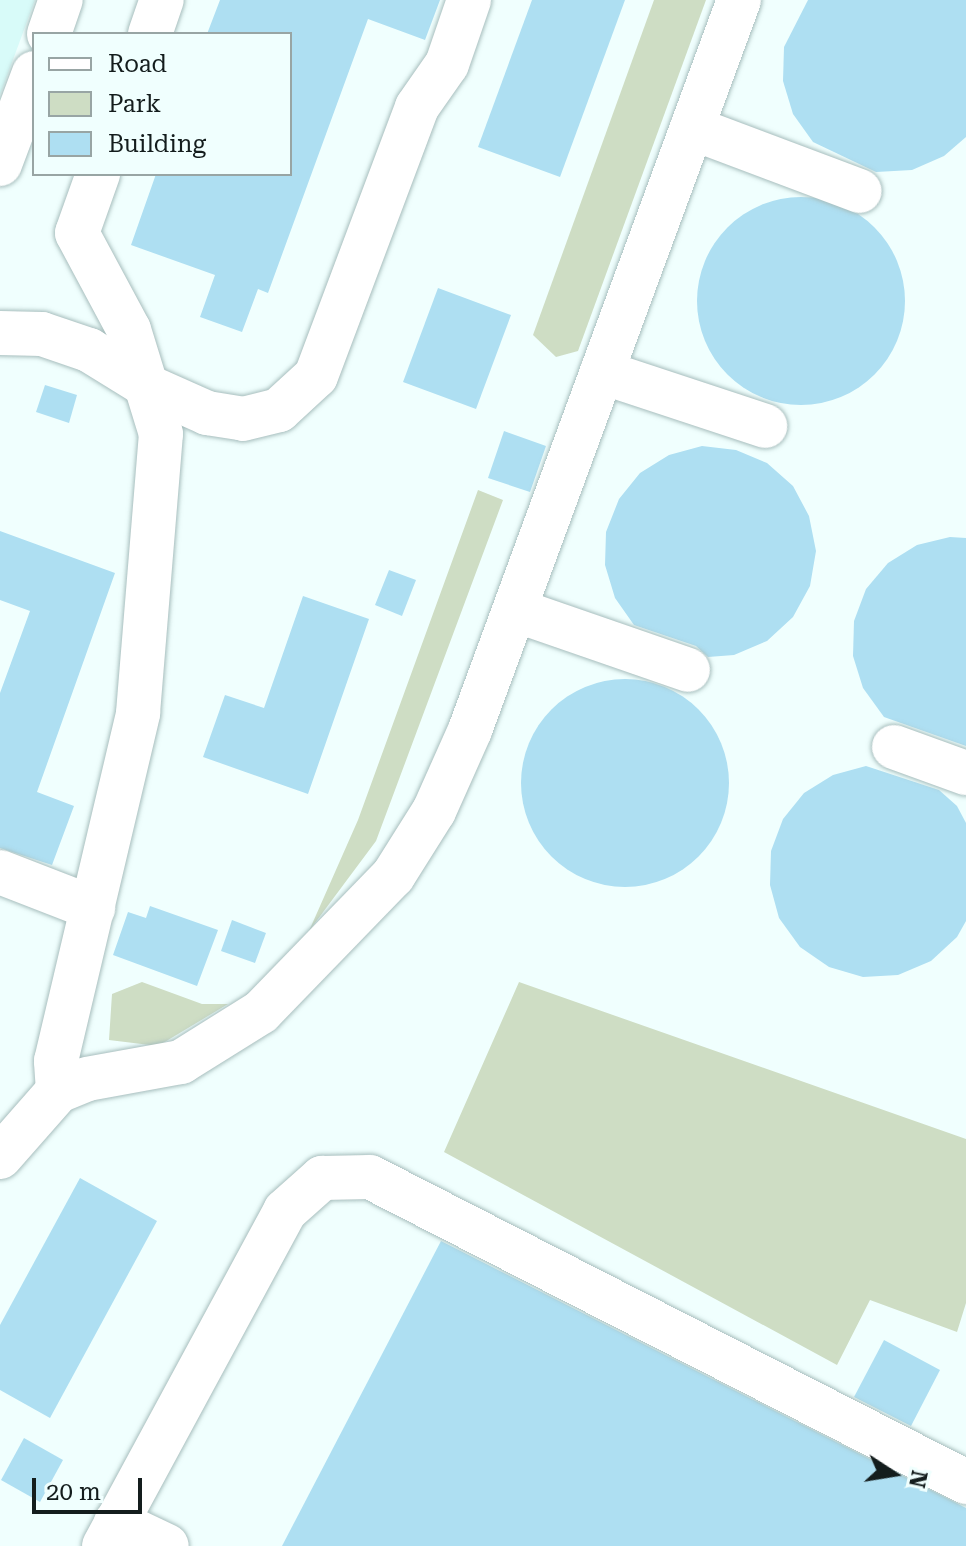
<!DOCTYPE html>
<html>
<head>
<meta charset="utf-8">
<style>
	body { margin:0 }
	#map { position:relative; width:966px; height:1546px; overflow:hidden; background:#f0fffe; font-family:"Roboto Serif",serif }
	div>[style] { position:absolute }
	.built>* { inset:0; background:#d8fbf9 }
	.green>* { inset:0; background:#ceddc4 }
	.building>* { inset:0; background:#aedff2 }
	.round { border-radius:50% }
	.roads { filter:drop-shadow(0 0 2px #a7bebd) drop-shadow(0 0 2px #a7bebd) }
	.minor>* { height:44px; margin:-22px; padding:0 22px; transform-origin:22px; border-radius:22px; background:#fff }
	span { translate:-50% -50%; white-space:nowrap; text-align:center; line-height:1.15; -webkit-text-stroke:8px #f0fffe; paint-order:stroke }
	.legend { position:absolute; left:32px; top:32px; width:260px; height:144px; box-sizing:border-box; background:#f0fffe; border:2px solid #98a5a4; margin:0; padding:10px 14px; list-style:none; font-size:24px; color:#141d1d }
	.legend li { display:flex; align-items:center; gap:16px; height:40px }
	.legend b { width:40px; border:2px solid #98a5a4 }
	.north { position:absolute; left:854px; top:1434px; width:80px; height:80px; -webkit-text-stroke:6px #f0fffe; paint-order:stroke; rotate:102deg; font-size:22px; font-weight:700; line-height:32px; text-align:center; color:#141d1d }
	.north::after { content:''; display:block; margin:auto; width:28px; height:36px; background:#141d1d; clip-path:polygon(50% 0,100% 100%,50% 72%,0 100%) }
	.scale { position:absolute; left:32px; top:1478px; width:110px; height:36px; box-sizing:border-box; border:4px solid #141d1d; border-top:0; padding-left:10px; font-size:24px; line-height:28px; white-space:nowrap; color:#141d1d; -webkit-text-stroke:6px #f0fffe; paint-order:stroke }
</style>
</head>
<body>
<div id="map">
	<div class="built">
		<div style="clip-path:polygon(0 0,35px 0,0 95px)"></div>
	</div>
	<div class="green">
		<div style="clip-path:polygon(654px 0,706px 0,578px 351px,556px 357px,533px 335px)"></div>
		<div style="clip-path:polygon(478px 490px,503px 500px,376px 841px,309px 931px,358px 820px)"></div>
		<div style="clip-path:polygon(142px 982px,202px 1004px,228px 1004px,158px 1046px,109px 1040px,112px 994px)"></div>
		<div style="clip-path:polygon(519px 982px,966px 1139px,966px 1303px,957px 1332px,870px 1300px,837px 1365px,444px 1152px)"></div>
	</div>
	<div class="building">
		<div style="clip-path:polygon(220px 0,440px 0,425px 40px,368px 19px,268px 293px,258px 289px,242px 332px,200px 317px,215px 275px,131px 245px,156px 174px,290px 174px,290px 34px,207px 34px)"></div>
		<div style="clip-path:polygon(532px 0,625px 0,560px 177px,478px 147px)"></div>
		<div style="clip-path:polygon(808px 0,966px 0,966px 137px,944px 156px,912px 170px,876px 172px,813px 142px,793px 114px,783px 81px,784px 47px)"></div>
		<div class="round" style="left:697px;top:197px;width:208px;height:208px"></div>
		<div style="clip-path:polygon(438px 288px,511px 315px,476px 409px,403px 382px)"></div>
		<div style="clip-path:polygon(45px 385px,77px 395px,69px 423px,36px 412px)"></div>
		<div style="clip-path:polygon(504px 431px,546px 446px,530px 492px,488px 478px)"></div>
		<div style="clip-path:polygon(702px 446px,736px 450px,767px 463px,793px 486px,809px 516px,816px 551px,810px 586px,793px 617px,767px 641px,734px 655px,708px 657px,696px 646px,634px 625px,615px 598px,605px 565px,606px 532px,619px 499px,640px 473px,669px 455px)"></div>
		<div style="clip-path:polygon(0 531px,115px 573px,37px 792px,74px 806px,52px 865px,0 848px,0 693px,30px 611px,0 600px)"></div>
		<div style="clip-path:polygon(950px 537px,966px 538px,966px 746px,884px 717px,863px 688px,853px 656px,854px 621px,866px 589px,888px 563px,917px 545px)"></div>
		<div style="clip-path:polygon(389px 570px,416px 580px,402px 616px,375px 605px)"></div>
		<div style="clip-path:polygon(303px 596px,369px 619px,308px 794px,203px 757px,225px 695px,264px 708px)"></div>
		<div class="round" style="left:521px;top:679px;width:208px;height:208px"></div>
		<div style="clip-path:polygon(866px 766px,939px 790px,957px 806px,966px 823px,966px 921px,957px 937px,931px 961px,898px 975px,863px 977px,829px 967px,800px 947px,779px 918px,770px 885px,771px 851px,783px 819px,804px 793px,833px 775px)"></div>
		<div style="clip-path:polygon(150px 906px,218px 930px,197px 986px,113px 955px,128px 912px,146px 918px)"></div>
		<div style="clip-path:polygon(232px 920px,266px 933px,255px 963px,221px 951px)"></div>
		<div style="clip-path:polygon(80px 1178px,157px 1221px,50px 1418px,0 1390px,0 1325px)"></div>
		<div style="clip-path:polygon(441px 1241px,966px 1508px,966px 1546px,282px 1546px)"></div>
		<div style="clip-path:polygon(884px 1340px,940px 1370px,911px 1426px,854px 1397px)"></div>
		<div style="clip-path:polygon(24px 1438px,63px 1460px,40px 1502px,1px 1480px)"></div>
	</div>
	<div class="roads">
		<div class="minor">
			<div style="left:49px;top:34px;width:36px;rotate:-71deg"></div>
			<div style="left:150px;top:34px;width:36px;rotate:-71deg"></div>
			<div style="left:692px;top:128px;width:179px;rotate:20.6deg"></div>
			<div style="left:0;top:164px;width:97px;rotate:-69.5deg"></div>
			<div style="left:0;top:333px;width:42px;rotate:1.4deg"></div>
			<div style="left:42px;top:334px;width:50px;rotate:18.8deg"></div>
			<div style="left:89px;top:350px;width:70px;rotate:31.7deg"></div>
			<div style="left:149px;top:387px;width:64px;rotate:24.1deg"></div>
			<div style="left:207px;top:413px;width:36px;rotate:9deg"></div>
			<div style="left:243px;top:419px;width:37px;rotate:-14deg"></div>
			<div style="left:279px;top:410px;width:50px;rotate:-42.6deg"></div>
			<div style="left:316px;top:376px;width:287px;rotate:-69.4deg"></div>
			<div style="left:417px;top:107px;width:52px;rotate:-55.1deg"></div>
			<div style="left:447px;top:64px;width:68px;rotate:-71deg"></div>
			<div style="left:602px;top:372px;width:172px;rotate:18.3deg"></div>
			<div style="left:515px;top:610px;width:183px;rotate:19.1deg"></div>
			<div style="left:894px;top:747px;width:77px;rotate:19.9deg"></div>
			<div style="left:0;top:872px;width:100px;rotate:21.2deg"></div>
			<div style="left:58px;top:1091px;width:30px;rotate:-94deg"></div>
			<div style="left:56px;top:1061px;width:358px;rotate:-76.7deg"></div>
			<div style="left:138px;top:713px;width:280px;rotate:-85.3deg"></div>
			<div style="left:161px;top:434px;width:109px;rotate:-107.1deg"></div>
			<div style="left:129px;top:330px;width:110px;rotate:-118.2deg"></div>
			<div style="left:77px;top:233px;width:63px;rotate:-70.4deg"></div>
			<div style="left:0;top:1157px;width:88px;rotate:-48.7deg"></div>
			<div style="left:58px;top:1091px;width:31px;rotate:-22deg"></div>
			<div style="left:87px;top:1079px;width:96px;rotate:-10.3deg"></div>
			<div style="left:181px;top:1062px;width:94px;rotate:-32deg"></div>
			<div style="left:261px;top:1012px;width:190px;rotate:-45.9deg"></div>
			<div style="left:393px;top:876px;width:77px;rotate:-57.8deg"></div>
			<div style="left:434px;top:811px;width:89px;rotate:-66deg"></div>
			<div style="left:470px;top:730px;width:778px;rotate:-69.77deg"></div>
			<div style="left:116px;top:1522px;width:56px;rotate:25.2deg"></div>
			<div style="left:104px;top:1546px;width:381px;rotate:-61.6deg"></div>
			<div style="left:285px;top:1211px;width:50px;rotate:-41.7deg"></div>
			<div style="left:322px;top:1178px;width:48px;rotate:-1.2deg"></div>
			<div style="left:370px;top:1177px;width:670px;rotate:27.1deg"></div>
		</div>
	</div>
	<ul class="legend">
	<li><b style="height:10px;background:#fff"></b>Road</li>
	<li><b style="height:22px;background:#ceddc4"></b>Park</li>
	<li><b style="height:22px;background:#aedff2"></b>Building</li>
	</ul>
	<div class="north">N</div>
	<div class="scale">20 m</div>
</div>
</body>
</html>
